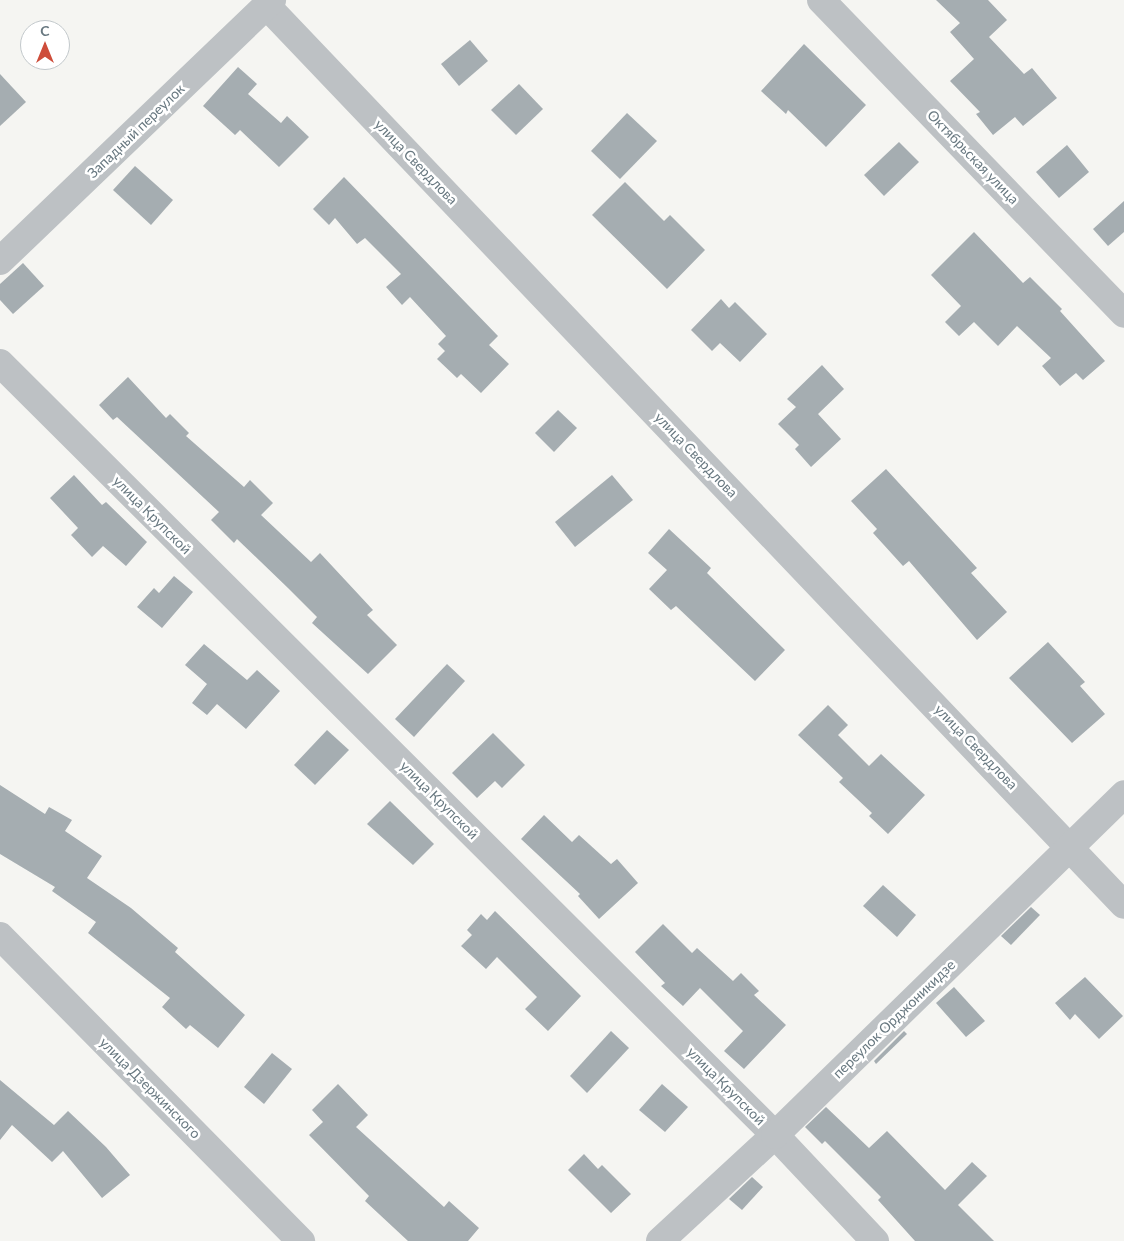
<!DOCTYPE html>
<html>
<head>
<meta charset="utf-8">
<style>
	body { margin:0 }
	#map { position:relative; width:1124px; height:1241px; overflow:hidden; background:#f5f5f2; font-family:Lato,sans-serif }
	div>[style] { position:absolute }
	.building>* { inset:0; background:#a5adb1 }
	.minor>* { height:28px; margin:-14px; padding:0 14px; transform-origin:14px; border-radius:14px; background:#bdc1c4 }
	span { translate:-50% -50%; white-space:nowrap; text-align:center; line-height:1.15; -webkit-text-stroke:5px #fff; paint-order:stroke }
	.street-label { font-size:14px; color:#687880 }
	.north { position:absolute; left:20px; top:20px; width:50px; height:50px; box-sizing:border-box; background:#fff; border:1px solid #c3c9cc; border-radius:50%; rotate:0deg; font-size:14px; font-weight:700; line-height:20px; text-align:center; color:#687880 }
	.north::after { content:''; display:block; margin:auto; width:18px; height:22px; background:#ce4d3a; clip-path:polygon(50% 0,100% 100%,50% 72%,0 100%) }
</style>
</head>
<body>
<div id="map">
	<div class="building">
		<div style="clip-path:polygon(936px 0,988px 0,1007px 20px,989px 37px,1024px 74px,1032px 68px,1057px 98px,1023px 126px,1015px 117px,993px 135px,976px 114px,980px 112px,950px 81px,974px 59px,950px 32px,960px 23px)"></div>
		<div style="clip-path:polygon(470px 40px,488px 61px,459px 86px,441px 64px)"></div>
		<div style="clip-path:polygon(804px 44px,866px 105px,826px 147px,788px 110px,786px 114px,761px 91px)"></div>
		<div style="clip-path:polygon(238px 67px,257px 84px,248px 94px,281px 123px,287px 116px,309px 137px,279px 167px,240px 130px,235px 135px,203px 106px)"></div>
		<div style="clip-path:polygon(0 74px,26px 102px,0 126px)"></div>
		<div style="clip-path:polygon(519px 84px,543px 109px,516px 135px,491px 110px)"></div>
		<div style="clip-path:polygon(627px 113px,657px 141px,620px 179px,591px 151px)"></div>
		<div style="clip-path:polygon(899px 142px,919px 162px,884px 196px,864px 175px)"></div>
		<div style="clip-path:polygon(1067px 145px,1089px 172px,1059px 198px,1036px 172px)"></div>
		<div style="clip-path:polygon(135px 166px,173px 200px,151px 225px,113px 190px)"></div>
		<div style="clip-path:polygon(344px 177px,498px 336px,489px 345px,509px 364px,481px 393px,461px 374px,457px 378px,437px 359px,445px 351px,438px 344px,446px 336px,410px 297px,402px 305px,386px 287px,401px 274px,365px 238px,357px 244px,335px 218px,329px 225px,313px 209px)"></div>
		<div style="clip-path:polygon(625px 182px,664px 221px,670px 215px,705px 250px,667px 289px,592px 215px)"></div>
		<div style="clip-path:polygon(1124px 201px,1124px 232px,1108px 246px,1093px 229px)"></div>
		<div style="clip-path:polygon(974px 232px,1023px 283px,1030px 277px,1062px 309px,1060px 311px,1105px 361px,1083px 380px,1076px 373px,1060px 386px,1042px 366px,1051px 358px,1017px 326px,998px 346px,974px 322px,959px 336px,945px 322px,961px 306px,931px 275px)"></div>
		<div style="clip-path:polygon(23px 263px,44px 286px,13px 314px,0 300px,0 284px)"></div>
		<div style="clip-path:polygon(721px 299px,729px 308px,735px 302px,767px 334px,740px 362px,720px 343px,712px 351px,691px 330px)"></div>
		<div style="clip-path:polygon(822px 365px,844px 389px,818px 414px,841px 439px,811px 467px,795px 449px,799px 445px,778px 424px,796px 407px,787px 399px)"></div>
		<div style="clip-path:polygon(128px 377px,166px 418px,170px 414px,189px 433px,186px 436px,244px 487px,250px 480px,273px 503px,261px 515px,311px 562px,320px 553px,373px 610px,367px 615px,397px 645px,368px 674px,312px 623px,317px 617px,288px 588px,237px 539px,234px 543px,211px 520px,219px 512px,117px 417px,113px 420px,99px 405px)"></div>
		<div style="clip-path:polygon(558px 410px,577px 428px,554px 452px,535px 433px)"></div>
		<div style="clip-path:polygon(886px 469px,977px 568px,971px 573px,1007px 612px,977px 640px,909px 561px,903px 566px,873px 533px,877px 529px,851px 501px)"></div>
		<div style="clip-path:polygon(74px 475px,102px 505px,106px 502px,147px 542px,126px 566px,103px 546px,92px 557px,71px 535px,78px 528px,50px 498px)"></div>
		<div style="clip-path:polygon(612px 475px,633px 500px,575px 547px,555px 522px)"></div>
		<div style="clip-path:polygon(669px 529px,711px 568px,707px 573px,785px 650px,755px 681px,676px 606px,671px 610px,649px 589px,667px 570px,648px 553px)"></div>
		<div style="clip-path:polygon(174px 576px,193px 592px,162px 628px,137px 607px,154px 588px,159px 593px)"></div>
		<div style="clip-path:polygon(1048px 642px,1085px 682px,1080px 686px,1105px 714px,1072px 743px,1009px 678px)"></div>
		<div style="clip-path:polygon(204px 644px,247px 680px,257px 670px,280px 691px,246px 729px,217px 704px,207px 715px,192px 703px,207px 684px,185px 665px)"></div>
		<div style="clip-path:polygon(447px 664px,465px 681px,414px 737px,395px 719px)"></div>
		<div style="clip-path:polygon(828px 705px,848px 725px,838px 735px,869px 766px,881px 754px,925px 795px,888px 834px,869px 816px,872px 813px,839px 782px,843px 778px,798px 735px)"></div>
		<div style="clip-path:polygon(327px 730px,349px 750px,315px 785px,294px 765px)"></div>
		<div style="clip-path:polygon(493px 733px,525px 765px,502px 788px,495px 781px,477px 798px,452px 773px)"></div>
		<div style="clip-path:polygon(0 785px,45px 814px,49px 807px,72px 820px,65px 831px,102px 856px,87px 878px,131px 908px,178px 948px,175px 952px,245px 1015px,218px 1048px,190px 1025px,186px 1029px,162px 1007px,170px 998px,88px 933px,96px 922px,52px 891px,55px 887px,0 854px)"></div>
		<div style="clip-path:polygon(390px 801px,434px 844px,413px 865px,367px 824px)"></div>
		<div style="clip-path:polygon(544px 815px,572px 842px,579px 835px,611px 864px,617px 859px,638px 883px,599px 919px,578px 896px,580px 894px,521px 839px)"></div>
		<div style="clip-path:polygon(883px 885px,916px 915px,897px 937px,863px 906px)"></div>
		<div style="clip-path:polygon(1031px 907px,1040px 915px,1011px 945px,1001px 936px)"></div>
		<div style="clip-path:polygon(495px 911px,581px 996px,548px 1031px,525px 1009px,537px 997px,497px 957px,486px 969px,461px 946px,472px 935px,467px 930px,481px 914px,487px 920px)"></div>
		<div style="clip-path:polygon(663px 924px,692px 953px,697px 948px,733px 981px,741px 973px,759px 991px,754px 995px,786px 1025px,744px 1069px,724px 1051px,743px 1031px,700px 988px,683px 1006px,661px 986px,665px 983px,635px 952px)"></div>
		<div style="clip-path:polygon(1085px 977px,1123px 1016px,1099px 1039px,1075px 1014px,1070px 1020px,1055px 1003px)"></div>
		<div style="clip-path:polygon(954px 987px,985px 1021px,966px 1037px,936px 1003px)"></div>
		<div style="clip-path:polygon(611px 1031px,629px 1048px,587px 1093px,570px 1076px)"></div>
		<div style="clip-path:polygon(904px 1031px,907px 1034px,876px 1064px,874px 1061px)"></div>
		<div style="clip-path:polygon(272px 1053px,292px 1069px,264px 1104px,244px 1087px)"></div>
		<div style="clip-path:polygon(0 1080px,54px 1125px,68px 1111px,106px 1147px,130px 1175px,102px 1198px,63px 1151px,52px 1162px,12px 1125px,0 1140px)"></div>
		<div style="clip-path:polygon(338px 1084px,368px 1115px,356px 1127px,444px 1207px,449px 1201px,479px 1228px,468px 1241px,408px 1241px,365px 1201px,369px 1196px,309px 1135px,323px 1122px,312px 1110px)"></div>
		<div style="clip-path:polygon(662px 1084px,688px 1107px,665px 1132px,639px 1110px)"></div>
		<div style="clip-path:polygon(826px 1107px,869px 1148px,887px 1131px,945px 1190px,972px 1162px,987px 1176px,958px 1205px,994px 1241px,915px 1241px,878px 1200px,881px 1197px,825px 1141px,822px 1144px,805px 1127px)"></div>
		<div style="clip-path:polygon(584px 1154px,598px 1169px,602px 1165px,631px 1194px,611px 1213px,568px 1170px)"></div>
		<div style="clip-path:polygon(752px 1177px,763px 1187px,742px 1210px,729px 1199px)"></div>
	</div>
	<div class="minor">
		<div style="left:821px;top:0;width:436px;rotate:46deg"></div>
		<div style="left:266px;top:5px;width:1243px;rotate:46.37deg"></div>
		<div style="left:0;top:261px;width:377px;rotate:-43.8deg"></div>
		<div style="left:0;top:363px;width:1094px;rotate:44.89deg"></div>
		<div style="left:775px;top:1135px;width:146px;rotate:46.7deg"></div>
		<div style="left:0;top:936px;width:429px;rotate:45.4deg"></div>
		<div style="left:660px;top:1241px;width:156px;rotate:-42.7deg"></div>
		<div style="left:775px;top:1135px;width:488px;rotate:-44.3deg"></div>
	</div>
	<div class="street-label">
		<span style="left:136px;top:131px;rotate:-44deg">Западный переулок</span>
		<span style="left:973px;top:157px;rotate:46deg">Октябрьская улица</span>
		<span style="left:416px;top:162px;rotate:46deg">улица Свердлова</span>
		<span style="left:696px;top:455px;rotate:46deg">улица Свердлова</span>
		<span style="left:152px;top:515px;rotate:45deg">улица Крупской</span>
		<span style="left:976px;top:747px;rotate:46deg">улица Свердлова</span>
		<span style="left:439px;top:800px;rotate:45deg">улица Крупской</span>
		<span style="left:894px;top:1019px;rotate:-44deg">переулок Орджоникидзе</span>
		<span style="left:726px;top:1086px;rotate:45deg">улица Крупской</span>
		<span style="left:150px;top:1088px;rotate:45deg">улица Дзержинского</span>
	</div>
	<div class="north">С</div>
</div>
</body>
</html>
